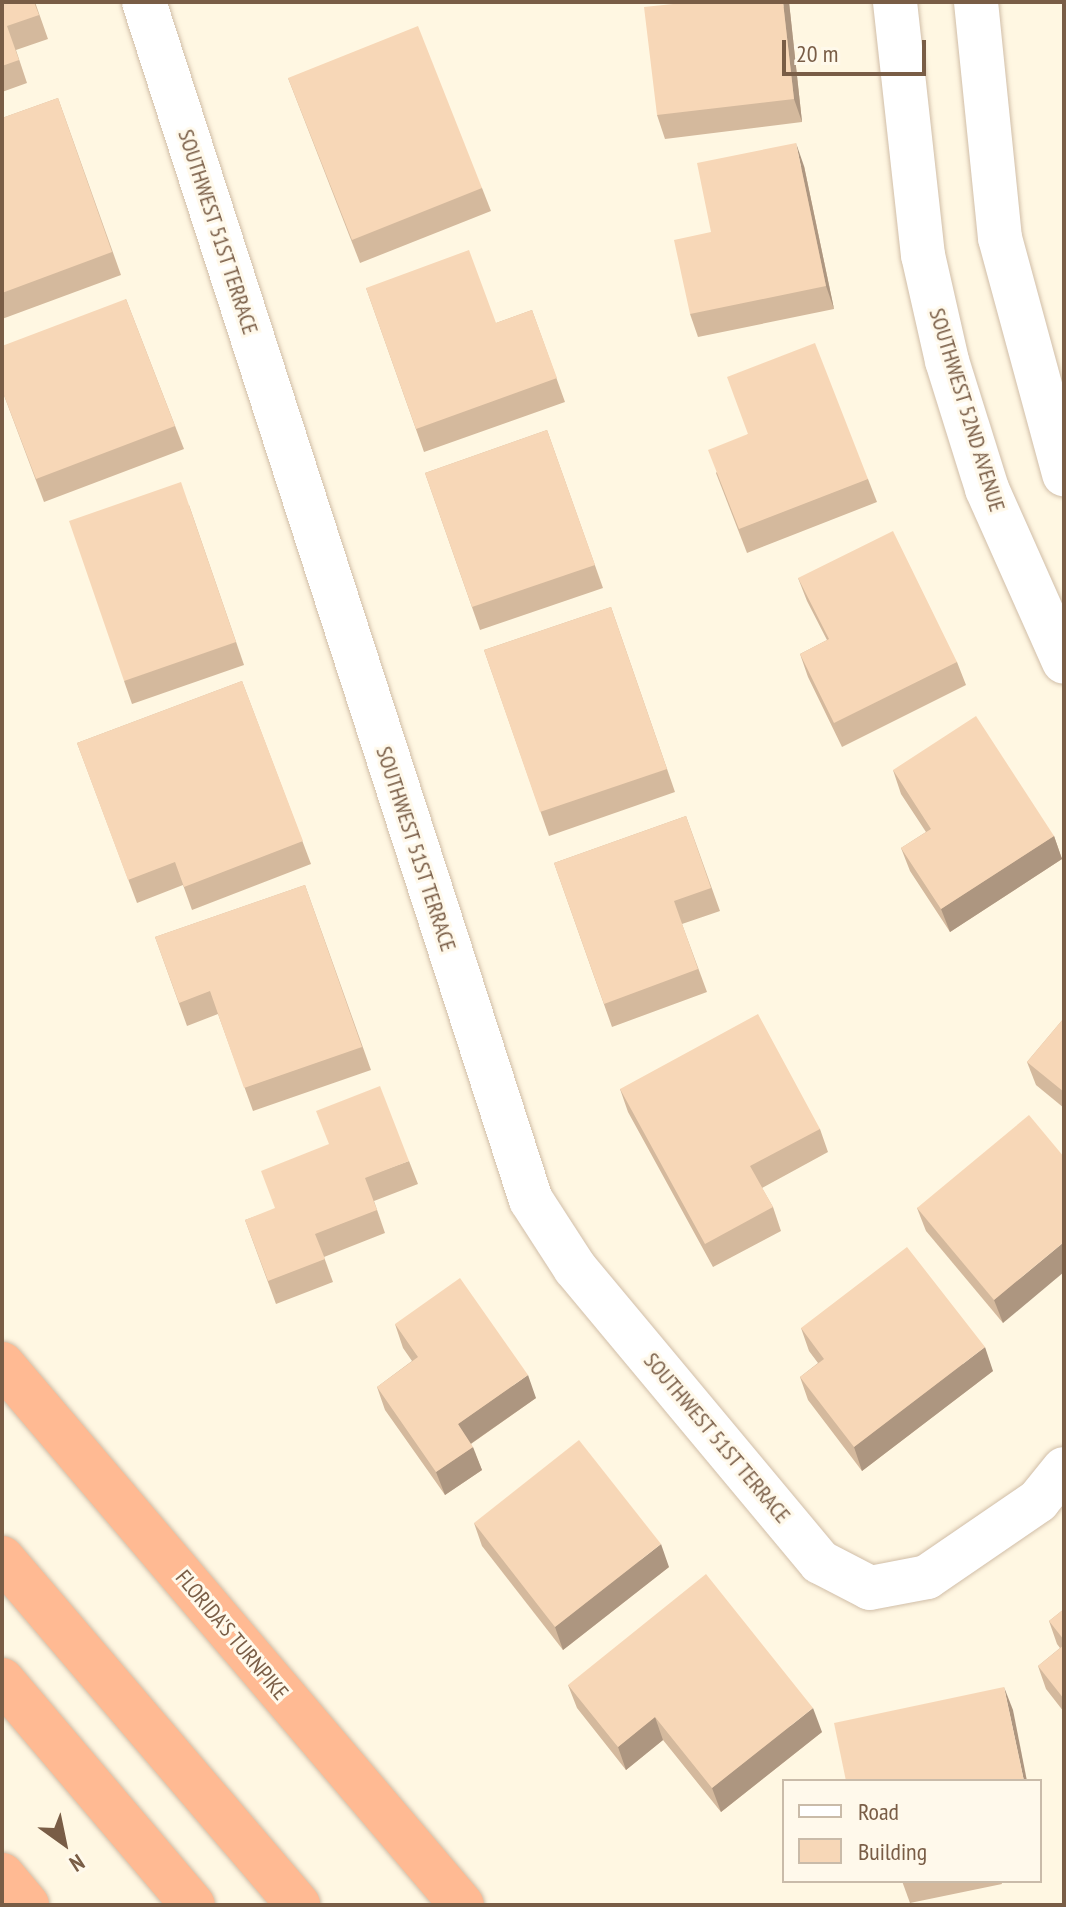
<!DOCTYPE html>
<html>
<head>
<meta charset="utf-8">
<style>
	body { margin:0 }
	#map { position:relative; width:1066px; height:1907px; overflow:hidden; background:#fff7e2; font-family:"PT Sans Narrow",sans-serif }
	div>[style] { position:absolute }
	.roads { filter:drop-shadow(0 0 2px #d1bea8) drop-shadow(0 0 2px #d1bea8) }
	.minor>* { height:44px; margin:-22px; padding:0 22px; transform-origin:22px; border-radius:22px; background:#fff }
	.motorway>* { height:44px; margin:-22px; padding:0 22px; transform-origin:22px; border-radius:22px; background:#ffba93 }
	.wall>* { inset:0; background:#d4b99d }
	.shaded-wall>* { inset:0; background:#ad9680 }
	.building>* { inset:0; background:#f7d7b7 }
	span { translate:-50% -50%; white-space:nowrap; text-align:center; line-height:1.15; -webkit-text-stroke:6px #fff9eb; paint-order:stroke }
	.street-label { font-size:22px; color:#795d46 }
	.frame { position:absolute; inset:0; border:4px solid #795d46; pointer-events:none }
	.legend { position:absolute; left:782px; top:1779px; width:260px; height:104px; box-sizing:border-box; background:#fff9eb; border:2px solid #c9bba9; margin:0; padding:10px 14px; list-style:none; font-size:24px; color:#795d46 }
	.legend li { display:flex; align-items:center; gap:16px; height:40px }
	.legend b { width:40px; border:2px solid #c9bba9 }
	.north { position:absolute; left:24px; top:1803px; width:80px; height:80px; -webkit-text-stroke:6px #fff9eb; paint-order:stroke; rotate:147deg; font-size:22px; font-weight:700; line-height:32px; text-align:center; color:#795d46 }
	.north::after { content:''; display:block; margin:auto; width:28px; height:36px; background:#795d46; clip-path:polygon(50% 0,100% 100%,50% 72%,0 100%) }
	.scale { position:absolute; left:782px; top:40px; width:144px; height:36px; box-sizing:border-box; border:4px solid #795d46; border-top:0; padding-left:10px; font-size:24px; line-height:28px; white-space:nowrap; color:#795d46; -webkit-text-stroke:6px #fff9eb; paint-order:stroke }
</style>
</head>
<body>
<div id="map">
	<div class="roads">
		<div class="minor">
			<div style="left:144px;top:2px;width:1259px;rotate:72.1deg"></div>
			<div style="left:531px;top:1200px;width:81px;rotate:57.1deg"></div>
			<div style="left:575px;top:1268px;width:383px;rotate:50.2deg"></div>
			<div style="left:820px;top:1562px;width:56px;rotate:27.5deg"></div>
			<div style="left:870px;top:1588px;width:58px;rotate:-10.9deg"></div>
			<div style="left:927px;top:1577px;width:135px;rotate:-34.4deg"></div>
			<div style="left:1038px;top:1501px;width:41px;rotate:-50.9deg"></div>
			<div style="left:895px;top:2px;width:255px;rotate:83.7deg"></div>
			<div style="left:923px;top:255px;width:109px;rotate:77.2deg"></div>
			<div style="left:947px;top:361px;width:134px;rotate:72.6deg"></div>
			<div style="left:987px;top:489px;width:189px;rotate:66deg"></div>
			<div style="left:976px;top:2px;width:237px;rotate:84.2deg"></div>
			<div style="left:1000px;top:238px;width:245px;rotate:74.8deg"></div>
		</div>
		<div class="motorway">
			<div style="left:2px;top:1364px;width:710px;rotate:49.63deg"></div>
			<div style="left:2px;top:1558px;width:456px;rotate:49.5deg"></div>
			<div style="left:2px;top:1680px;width:295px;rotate:49.7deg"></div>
			<div style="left:2px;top:1875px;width:39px;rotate:50deg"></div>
		</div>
	</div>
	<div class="wall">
		<div style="clip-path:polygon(2px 2px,35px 2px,48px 39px,16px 50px,27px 83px,2px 92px)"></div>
		<div style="clip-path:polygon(789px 2px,802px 122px,665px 139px,657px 115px)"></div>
		<div style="clip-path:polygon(288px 78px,482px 188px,491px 211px,360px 263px)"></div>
		<div style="clip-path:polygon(58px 98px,121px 275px,2px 319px,2px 118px)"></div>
		<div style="clip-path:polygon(804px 166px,834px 309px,698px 337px,690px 314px,711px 232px)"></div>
		<div style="clip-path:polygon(366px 288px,496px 323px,532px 310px,565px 402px,424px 452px)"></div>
		<div style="clip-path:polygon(126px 299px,184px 449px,44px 502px,2px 390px)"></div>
		<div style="clip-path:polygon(547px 430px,603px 588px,480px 630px,425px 473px)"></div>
		<div style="clip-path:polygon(748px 434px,868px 479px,877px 502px,747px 553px,716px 473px)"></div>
		<div style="clip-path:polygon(189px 505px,244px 665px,132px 704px,124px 681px)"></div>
		<div style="clip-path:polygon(798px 578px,957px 662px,966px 685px,842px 747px,808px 677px,800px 654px,827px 640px,807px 601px)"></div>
		<div style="clip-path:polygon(611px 607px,675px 792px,549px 836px,484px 650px)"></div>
		<div style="clip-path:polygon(242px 681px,311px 864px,192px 910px,183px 885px,137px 903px,77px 743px)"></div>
		<div style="clip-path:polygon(893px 770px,1054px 836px,1062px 859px,950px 932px,910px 871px,901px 848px,926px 832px,901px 794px)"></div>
		<div style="clip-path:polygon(686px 816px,720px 911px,682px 924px,707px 992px,612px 1027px,554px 863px)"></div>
		<div style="clip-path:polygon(305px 885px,371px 1070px,253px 1111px,218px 1014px,187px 1026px,155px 937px)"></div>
		<div style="clip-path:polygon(1064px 1018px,1064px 1108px,1036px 1085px,1027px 1062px)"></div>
		<div style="clip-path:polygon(620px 1089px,820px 1129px,828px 1152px,762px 1188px,773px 1207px,781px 1231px,713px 1267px,628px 1112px)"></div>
		<div style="clip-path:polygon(1064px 1157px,1003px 1323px,926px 1231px,917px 1208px)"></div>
		<div style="clip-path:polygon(409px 1161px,418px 1184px,374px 1201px,385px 1233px,324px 1257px,333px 1282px,276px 1304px,245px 1220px)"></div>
		<div style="clip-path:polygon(395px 1324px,536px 1398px,471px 1444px,482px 1470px,445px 1495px,385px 1410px,377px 1387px,412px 1361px,403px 1348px)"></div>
		<div style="clip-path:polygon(801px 1328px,993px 1371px,862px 1471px,808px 1400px,800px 1377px,818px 1363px,809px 1351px)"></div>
		<div style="clip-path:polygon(474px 1523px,669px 1567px,563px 1650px,482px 1546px)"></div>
		<div style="clip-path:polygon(1064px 1609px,1064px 1712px,1046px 1689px,1038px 1666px,1060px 1648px,1057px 1644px,1049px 1621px)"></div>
		<div style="clip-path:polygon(568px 1685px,822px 1732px,721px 1812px,663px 1740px,626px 1770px,577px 1708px)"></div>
		<div style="clip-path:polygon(902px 1881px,1001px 1881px,1002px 1884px,910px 1903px)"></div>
	</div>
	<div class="shaded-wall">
		<div style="clip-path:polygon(783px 2px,789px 2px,802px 122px,794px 99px)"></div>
		<div style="clip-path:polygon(796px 143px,804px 166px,834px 309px,826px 286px)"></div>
		<div style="clip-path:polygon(1054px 836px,1062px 859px,950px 932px,941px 909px)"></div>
		<div style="clip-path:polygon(1064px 1242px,1064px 1272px,1003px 1323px,994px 1300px)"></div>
		<div style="clip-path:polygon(985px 1347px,993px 1371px,862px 1471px,854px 1447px)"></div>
		<div style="clip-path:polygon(528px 1375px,536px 1398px,466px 1447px,458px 1424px)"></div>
		<div style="clip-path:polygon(473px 1447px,482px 1470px,445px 1495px,436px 1472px)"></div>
		<div style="clip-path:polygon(661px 1544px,669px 1567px,563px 1650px,555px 1627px)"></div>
		<div style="clip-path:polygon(1004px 1687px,1013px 1710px,1027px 1781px,1024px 1781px)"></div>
		<div style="clip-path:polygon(813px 1708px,822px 1732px,721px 1812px,712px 1788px)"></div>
		<div style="clip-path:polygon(655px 1717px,663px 1740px,626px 1770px,618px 1747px)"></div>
	</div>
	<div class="building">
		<div style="clip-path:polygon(2px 2px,34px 2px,39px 15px,7px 26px,19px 60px,2px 66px)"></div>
		<div style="clip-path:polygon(673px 2px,783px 2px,794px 99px,657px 115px,644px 7px,673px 4px)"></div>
		<div style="clip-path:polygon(418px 26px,482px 188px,352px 240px,288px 78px)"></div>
		<div style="clip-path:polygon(58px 98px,112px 252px,2px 293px,2px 118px)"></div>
		<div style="clip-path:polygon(796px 143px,826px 286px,690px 314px,674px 240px,711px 232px,697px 163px)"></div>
		<div style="clip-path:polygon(469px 250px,496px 323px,532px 310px,557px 378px,416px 429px,366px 288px)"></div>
		<div style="clip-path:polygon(126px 299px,175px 426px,36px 479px,2px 390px,2px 346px)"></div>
		<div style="clip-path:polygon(815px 343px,868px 479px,739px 529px,708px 450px,748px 434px,727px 377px)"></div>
		<div style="clip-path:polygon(547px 430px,595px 565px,472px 607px,425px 473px)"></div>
		<div style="clip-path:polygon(181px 482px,236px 642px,124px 681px,69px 521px)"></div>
		<div style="clip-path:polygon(893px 531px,957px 662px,834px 723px,800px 654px,829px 639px,798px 578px)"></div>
		<div style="clip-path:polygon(611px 607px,667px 769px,540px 812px,484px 650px)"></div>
		<div style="clip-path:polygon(242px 681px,303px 841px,184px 887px,175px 862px,128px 880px,77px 743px)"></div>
		<div style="clip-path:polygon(976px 716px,1054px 836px,941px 909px,901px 848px,931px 829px,893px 770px)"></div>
		<div style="clip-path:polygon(686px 816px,711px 888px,674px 901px,698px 969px,604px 1004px,554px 863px)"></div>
		<div style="clip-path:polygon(305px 885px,362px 1047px,244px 1088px,210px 991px,179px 1003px,155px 937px)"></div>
		<div style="clip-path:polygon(758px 1014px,820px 1129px,750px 1166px,773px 1207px,705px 1244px,620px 1089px)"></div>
		<div style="clip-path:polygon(1064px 1018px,1064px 1092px,1027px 1062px)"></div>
		<div style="clip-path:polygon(380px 1086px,409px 1161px,365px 1178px,377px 1210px,315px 1234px,325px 1259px,268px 1281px,245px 1220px,275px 1208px,261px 1171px,329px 1144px,316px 1111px)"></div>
		<div style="clip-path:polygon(1029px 1115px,1064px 1157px,1064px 1242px,994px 1300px,917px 1208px)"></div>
		<div style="clip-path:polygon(907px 1247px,985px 1347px,854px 1447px,800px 1377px,824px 1359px,801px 1328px)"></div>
		<div style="clip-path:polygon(460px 1278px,528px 1375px,458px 1424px,473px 1447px,436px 1472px,377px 1387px,418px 1357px,395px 1324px)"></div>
		<div style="clip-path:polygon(579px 1440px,661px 1544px,555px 1627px,474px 1523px)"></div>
		<div style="clip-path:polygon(706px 1574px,813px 1708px,712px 1788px,655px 1717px,618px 1747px,568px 1685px)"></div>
		<div style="clip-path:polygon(1064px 1609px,1064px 1640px,1049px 1621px)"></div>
		<div style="clip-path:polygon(1064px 1645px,1064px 1699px,1038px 1666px)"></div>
		<div style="clip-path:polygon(1004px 1687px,1024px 1781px,846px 1781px,834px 1723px)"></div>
	</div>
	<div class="street-label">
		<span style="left:218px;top:232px;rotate:72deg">SOUTHWEST 51ST TERRACE</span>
		<span style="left:967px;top:410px;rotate:73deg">SOUTHWEST 52ND AVENUE</span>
		<span style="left:416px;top:849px;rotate:72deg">SOUTHWEST 51ST TERRACE</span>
		<span style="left:717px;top:1438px;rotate:50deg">SOUTHWEST 51ST TERRACE</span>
		<span style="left:232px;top:1635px;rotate:50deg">FLORIDA'S TURNPIKE</span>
	</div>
	<div class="frame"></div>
	<ul class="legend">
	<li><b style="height:10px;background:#fff"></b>Road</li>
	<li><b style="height:22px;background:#f7d7b7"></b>Building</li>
	</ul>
	<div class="north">N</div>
	<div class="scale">20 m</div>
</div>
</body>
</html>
